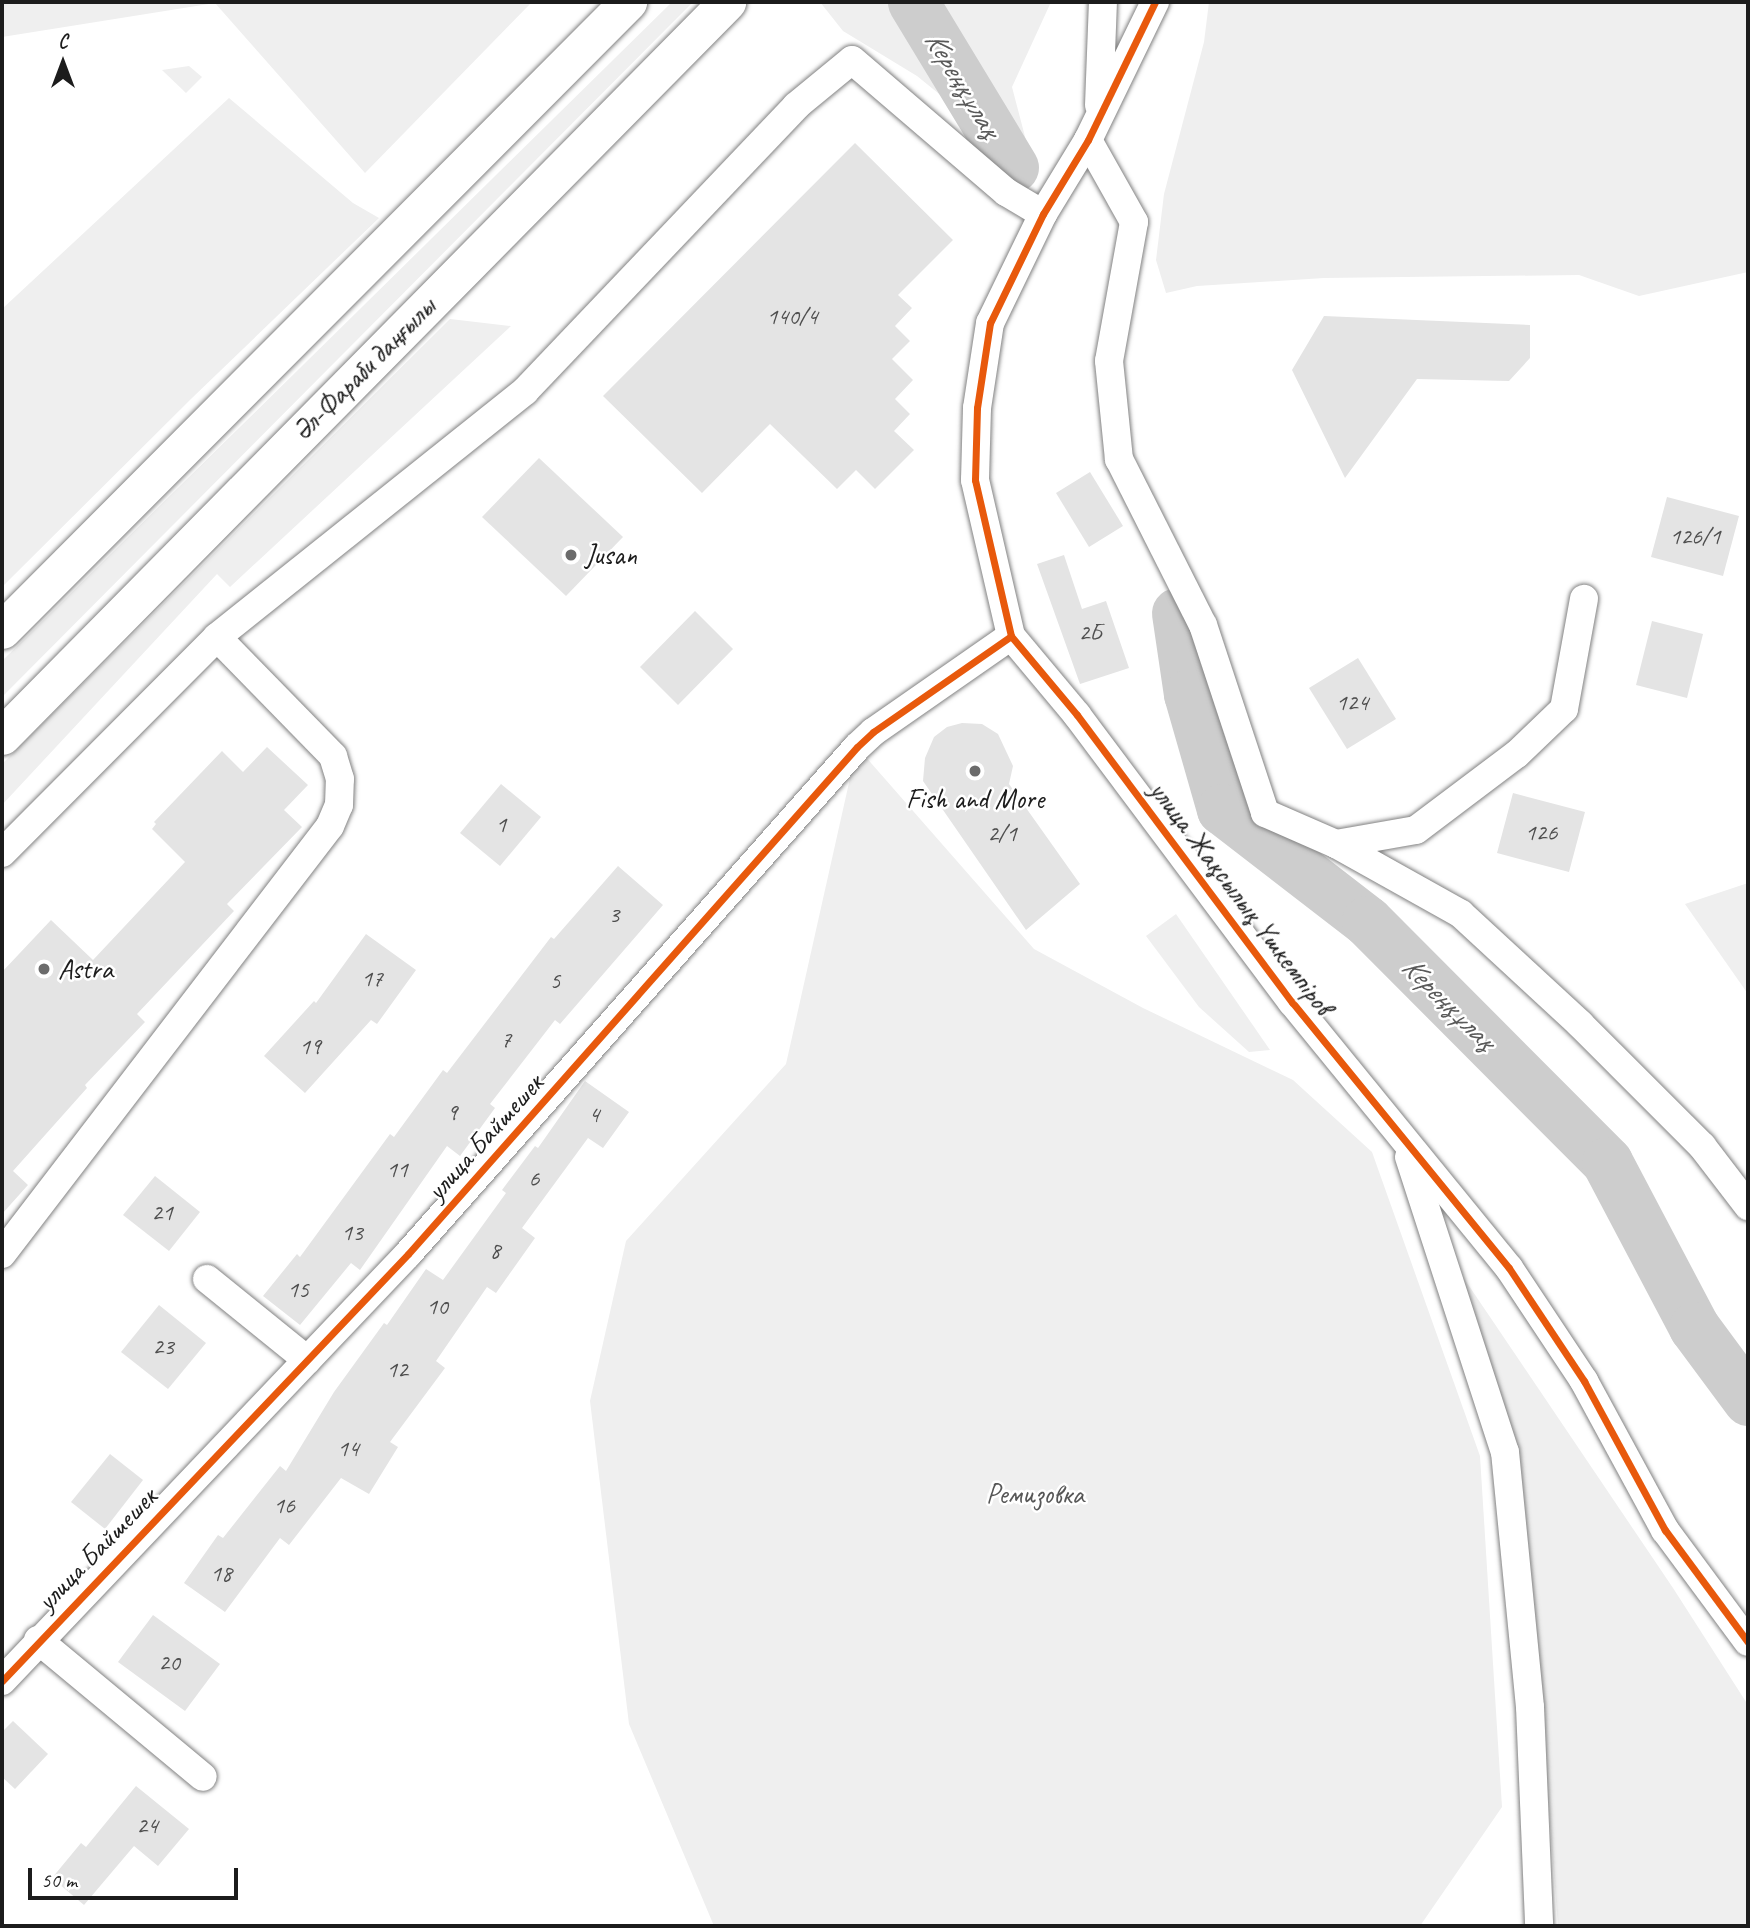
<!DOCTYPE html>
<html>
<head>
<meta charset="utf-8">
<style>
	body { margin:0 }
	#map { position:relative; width:1750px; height:1928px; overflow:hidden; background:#fff; font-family:Caveat,sans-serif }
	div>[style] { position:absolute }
	.green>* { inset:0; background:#efefef }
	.river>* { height:51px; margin:-25.5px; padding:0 25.5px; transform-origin:25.5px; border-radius:25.5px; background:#cdcdcd }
	.building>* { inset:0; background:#e4e4e4 }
	.roads { filter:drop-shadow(0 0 2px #828282) drop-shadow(0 0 2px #828282) }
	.minor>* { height:28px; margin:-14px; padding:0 14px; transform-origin:14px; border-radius:14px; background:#fff }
	.major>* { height:37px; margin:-18.5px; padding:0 18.5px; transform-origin:18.5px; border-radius:18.5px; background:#fff }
	.cycleway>* { height:7px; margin:-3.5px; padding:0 3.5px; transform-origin:3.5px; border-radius:3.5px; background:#e8590c }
	.dots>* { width:19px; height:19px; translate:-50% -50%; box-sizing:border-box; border:4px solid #fff; border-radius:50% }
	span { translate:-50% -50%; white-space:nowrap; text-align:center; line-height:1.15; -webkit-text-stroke:5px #fff; paint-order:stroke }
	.number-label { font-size:24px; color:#4e4e4e }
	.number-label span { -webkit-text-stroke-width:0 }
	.street-label { font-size:28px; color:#1c1c1c }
	.poi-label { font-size:28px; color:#1c1c1c }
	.left { translate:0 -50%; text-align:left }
	.park-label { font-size:28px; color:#575757 }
	.water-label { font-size:30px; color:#5a5a5a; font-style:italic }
	.frame { position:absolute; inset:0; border:4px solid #1c1c1c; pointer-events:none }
	.north { position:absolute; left:28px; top:28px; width:70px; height:70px; -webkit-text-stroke:5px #fff; paint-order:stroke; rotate:0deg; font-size:19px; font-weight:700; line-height:28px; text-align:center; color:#1c1c1c }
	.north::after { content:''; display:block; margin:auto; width:24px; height:32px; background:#1c1c1c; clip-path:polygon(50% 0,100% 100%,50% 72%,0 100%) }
	.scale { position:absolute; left:28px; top:1868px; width:210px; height:32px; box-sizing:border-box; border:4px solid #1c1c1c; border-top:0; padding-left:9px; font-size:21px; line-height:24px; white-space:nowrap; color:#1c1c1c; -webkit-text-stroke:5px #fff; paint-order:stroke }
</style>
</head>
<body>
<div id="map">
	<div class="green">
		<div style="clip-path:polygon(2px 2px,532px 2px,365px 173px,215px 3px,2px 37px)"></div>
		<div style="clip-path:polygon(672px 2px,693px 2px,2px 697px,2px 661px)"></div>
		<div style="clip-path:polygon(820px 2px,1051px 2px,1012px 87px,1034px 171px,917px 76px,843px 31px)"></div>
		<div style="clip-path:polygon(1209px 2px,1748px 2px,1748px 272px,1639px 296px,1579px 275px,1324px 278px,1197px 286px,1166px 293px,1156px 260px,1164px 194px,1204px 42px)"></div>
		<div style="clip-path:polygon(189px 66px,202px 77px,186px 93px,162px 70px)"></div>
		<div style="clip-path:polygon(229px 98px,353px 203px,379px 218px,192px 398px,2px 587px,2px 309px)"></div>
		<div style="clip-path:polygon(450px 319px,511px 326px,230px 587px,217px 574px,2px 805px,2px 764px)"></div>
		<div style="clip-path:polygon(857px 747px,1034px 949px,1143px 1008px,1293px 1080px,1372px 1152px,1480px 1456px,1502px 1807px,1420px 1926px,714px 1926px,629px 1724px,590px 1401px,626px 1241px,786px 1064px)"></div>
		<div style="clip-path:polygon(1748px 883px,1748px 994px,1685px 904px)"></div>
		<div style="clip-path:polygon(1176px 914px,1270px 1050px,1249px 1052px,1199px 1007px,1146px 936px)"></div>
		<div style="clip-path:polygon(1463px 1277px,1673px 1588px,1748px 1705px,1748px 1926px,1558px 1926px,1528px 1542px,1514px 1450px)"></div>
	</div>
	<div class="river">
		<div style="left:913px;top:2px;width:193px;rotate:58.8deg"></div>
		<div style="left:1177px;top:613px;width:82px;rotate:81.6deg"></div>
		<div style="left:1189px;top:694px;width:120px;rotate:74deg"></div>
		<div style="left:1222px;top:809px;width:183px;rotate:37.7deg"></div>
		<div style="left:1367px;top:921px;width:340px;rotate:45.1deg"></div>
		<div style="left:1607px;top:1162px;width:187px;rotate:62.2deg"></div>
		<div style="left:1694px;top:1327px;width:91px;rotate:53.5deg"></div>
	</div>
	<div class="building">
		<div style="clip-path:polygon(855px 143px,953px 240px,898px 295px,912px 308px,895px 326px,910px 341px,892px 359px,913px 380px,895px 399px,910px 414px,894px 431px,914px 450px,875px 489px,856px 470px,837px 489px,770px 424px,702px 493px,603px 396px)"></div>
		<div style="clip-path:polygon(1324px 316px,1530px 325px,1530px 358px,1509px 381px,1417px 379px,1345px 478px,1292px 370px)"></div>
		<div style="clip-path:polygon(539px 458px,623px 537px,566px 596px,482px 517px)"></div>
		<div style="clip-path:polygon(1090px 472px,1123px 526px,1089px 547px,1056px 493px)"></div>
		<div style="clip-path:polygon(1667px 497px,1739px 516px,1723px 576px,1651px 557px)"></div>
		<div style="clip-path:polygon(1064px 555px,1082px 609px,1106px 601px,1129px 668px,1080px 684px,1037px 564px)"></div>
		<div style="clip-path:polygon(695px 611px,733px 649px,678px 705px,640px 667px)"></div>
		<div style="clip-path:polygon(1652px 621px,1703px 634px,1687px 698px,1636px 685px)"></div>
		<div style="clip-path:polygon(1358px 658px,1396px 719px,1347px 749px,1309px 688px)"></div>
		<div style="clip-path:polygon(962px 723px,982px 724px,998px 734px,1013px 766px,1009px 784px,1080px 884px,1026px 930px,923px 781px,925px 758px,934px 737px,947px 727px)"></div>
		<div style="clip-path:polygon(267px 747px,308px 785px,284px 810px,302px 827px,227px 904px,234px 911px,137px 1014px,145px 1022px,85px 1085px,87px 1088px,13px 1171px,28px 1185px,2px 1214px,2px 972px,51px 920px,93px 960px,185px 862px,152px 829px,156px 824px,154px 822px,222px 751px,243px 772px)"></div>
		<div style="clip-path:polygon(501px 784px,541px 817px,500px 866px,460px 833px)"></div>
		<div style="clip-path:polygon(1513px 793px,1585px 812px,1569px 872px,1497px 853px)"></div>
		<div style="clip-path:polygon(618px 866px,663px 905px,560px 1024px,555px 1020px,490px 1104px,495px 1108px,460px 1156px,447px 1146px,360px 1270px,351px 1263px,300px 1325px,263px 1296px,297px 1254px,300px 1257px,390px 1134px,394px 1137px,443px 1070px,447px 1073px,551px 937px,554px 939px)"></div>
		<div style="clip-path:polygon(366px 934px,416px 970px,377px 1024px,371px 1020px,305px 1093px,264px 1056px,314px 1001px,316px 1003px)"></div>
		<div style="clip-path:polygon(585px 1081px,629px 1112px,603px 1148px,588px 1138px,522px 1228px,535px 1238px,496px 1293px,487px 1287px,436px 1361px,445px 1368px,390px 1442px,398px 1447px,369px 1494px,341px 1478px,289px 1545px,280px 1538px,225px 1612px,184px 1583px,218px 1535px,223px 1538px,280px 1466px,286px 1471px,334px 1392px,384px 1323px,387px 1325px,426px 1269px,443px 1280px,506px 1193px,502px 1190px,535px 1146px,538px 1148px)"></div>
		<div style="clip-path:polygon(155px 1176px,200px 1212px,169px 1251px,123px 1215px)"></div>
		<div style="clip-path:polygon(159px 1305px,206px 1343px,168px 1389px,121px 1352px)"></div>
		<div style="clip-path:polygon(110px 1454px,143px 1480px,105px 1529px,71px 1502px)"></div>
		<div style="clip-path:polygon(153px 1615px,220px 1664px,185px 1711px,118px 1662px)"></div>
		<div style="clip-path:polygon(13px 1721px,48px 1754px,15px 1789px,2px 1777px,2px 1732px)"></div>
		<div style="clip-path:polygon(136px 1786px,189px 1829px,158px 1866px,134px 1846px,84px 1905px,52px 1878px,81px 1843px,86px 1847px)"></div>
	</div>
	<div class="roads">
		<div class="minor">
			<div style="left:1155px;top:2px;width:153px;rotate:115.9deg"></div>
			<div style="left:1088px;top:140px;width:87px;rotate:121.3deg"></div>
			<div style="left:1043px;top:214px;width:121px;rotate:115.9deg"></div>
			<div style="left:990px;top:323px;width:86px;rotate:98.7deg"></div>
			<div style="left:977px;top:408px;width:72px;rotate:91.6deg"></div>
			<div style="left:975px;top:480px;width:160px;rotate:77deg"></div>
			<div style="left:1011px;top:636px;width:103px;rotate:50.1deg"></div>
			<div style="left:1077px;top:715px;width:359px;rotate:53.2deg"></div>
			<div style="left:1292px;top:1002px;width:343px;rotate:50.8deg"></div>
			<div style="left:1509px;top:1268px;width:136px;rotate:56.4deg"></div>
			<div style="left:1584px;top:1381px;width:170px;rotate:61.5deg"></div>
			<div style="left:1665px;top:1530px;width:139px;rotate:53.5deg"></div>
			<div style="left:1099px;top:105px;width:103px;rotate:-87.8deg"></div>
			<div style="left:1088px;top:140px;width:94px;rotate:60.7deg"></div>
			<div style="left:1134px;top:222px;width:141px;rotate:100.2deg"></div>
			<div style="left:1109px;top:361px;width:99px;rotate:84.2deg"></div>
			<div style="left:1119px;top:459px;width:186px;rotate:63.2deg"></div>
			<div style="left:1203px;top:625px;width:198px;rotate:71.7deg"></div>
			<div style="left:1265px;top:813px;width:77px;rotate:23.6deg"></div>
			<div style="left:1336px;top:844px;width:81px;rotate:-9.9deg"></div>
			<div style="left:1416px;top:830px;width:126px;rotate:-37deg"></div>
			<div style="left:1517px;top:754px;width:65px;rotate:-43.8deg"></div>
			<div style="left:1564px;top:709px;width:112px;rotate:-79.7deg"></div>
			<div style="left:1336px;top:844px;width:143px;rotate:29.2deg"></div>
			<div style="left:1461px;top:914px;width:162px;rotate:42.7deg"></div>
			<div style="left:1580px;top:1024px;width:173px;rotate:45deg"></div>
			<div style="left:1702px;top:1146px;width:76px;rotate:52.5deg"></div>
			<div style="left:2px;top:853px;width:305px;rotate:-45.1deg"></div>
			<div style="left:217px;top:637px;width:394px;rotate:-38.6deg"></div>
			<div style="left:525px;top:391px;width:393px;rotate:-46.4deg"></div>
			<div style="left:796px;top:106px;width:72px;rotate:-39.4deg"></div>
			<div style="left:852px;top:60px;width:203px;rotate:40.6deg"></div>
			<div style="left:1006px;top:192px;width:43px;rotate:30.7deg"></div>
			<div style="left:1409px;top:1157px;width:310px;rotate:72deg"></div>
			<div style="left:1505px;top:1452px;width:256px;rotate:84.4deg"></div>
			<div style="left:1530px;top:1707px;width:219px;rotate:87.6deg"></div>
			<div style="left:2px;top:1254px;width:539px;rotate:-52.54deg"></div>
			<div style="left:330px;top:826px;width:23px;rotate:-67deg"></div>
			<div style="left:339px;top:805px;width:26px;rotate:-88deg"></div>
			<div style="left:340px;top:779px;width:24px;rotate:-107deg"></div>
			<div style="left:333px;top:756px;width:166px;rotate:-134.3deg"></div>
			<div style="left:207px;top:1279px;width:129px;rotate:39deg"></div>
			<div style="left:38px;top:1640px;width:214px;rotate:39.7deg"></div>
			<div style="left:2px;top:1681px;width:589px;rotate:-46.44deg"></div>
			<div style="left:408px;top:1254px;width:677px;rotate:-48.47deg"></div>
			<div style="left:857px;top:747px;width:22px;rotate:-43deg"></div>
			<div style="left:873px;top:732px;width:168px;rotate:-34.8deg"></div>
		</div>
		<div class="major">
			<div style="left:2px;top:630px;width:887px;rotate:-45.09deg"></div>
			<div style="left:2px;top:736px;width:1032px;rotate:-45.35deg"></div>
		</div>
	</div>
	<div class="cycleway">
		<div style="left:1155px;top:2px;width:153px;rotate:115.9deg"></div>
		<div style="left:1088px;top:140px;width:87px;rotate:121.3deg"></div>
		<div style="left:1043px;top:214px;width:121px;rotate:115.9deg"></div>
		<div style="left:990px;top:323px;width:86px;rotate:98.7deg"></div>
		<div style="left:977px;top:408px;width:72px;rotate:91.6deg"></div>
		<div style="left:975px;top:480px;width:160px;rotate:77deg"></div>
		<div style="left:1011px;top:636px;width:103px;rotate:50.1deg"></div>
		<div style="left:1077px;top:715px;width:359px;rotate:53.2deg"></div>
		<div style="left:1292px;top:1002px;width:343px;rotate:50.8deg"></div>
		<div style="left:1509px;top:1268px;width:136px;rotate:56.4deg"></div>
		<div style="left:1584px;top:1381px;width:170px;rotate:61.5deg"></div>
		<div style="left:1665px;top:1530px;width:139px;rotate:53.5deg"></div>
		<div style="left:2px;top:1681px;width:589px;rotate:-46.44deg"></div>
		<div style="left:408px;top:1254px;width:677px;rotate:-48.47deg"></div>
		<div style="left:857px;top:747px;width:22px;rotate:-43deg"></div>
		<div style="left:873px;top:732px;width:168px;rotate:-34.8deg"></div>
	</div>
	<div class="dots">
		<div style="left:571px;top:555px;background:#6b6b6b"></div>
		<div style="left:975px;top:771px;background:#6b6b6b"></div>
		<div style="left:44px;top:969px;background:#6b6b6b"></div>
	</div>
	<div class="number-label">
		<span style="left:792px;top:317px">140/4</span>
		<span style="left:1695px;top:537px">126/1</span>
		<span style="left:1090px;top:633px">2Б</span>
		<span style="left:1352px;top:703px">124</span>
		<span style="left:501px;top:825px">1</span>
		<span style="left:1541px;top:833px">126</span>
		<span style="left:1002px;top:834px">2/1</span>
		<span style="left:614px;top:915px">3</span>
		<span style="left:372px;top:979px">17</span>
		<span style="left:555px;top:981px">5</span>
		<span style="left:506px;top:1040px">7</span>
		<span style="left:310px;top:1047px">19</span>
		<span style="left:452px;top:1113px">9</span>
		<span style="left:594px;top:1115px">4</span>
		<span style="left:397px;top:1170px">11</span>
		<span style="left:534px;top:1179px">6</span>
		<span style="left:162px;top:1213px">21</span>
		<span style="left:352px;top:1233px">13</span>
		<span style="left:495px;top:1251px">8</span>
		<span style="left:298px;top:1290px">15</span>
		<span style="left:437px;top:1307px">10</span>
		<span style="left:163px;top:1347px">23</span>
		<span style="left:397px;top:1370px">12</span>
		<span style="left:348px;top:1449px">14</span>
		<span style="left:284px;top:1506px">16</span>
		<span style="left:221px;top:1574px">18</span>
		<span style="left:169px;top:1663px">20</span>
		<span style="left:147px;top:1826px">24</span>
	</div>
	<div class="street-label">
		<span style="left:364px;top:369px;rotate:-45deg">Әл-Фараби даңғылы</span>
		<span style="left:1241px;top:898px;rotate:53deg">улица Жақсылық Үшкемпіров</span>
		<span style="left:485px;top:1137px;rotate:-48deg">улица Байшешек</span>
		<span style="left:97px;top:1549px;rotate:-46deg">улица Байшешек</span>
	</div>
	<div class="poi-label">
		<span class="left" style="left:585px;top:555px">Jusan</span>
		<span style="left:975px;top:799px">Fish and More</span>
		<span class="left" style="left:58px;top:969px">Astra</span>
	</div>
	<div class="park-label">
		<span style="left:1035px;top:1494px">Ремизовка</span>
	</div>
	<div class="water-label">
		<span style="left:963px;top:84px;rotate:59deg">Кереңқұлақ</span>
		<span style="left:1449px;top:1003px;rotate:45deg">Кереңқұлақ</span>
	</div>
	<div class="frame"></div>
	<div class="north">С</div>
	<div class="scale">50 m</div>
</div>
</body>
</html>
